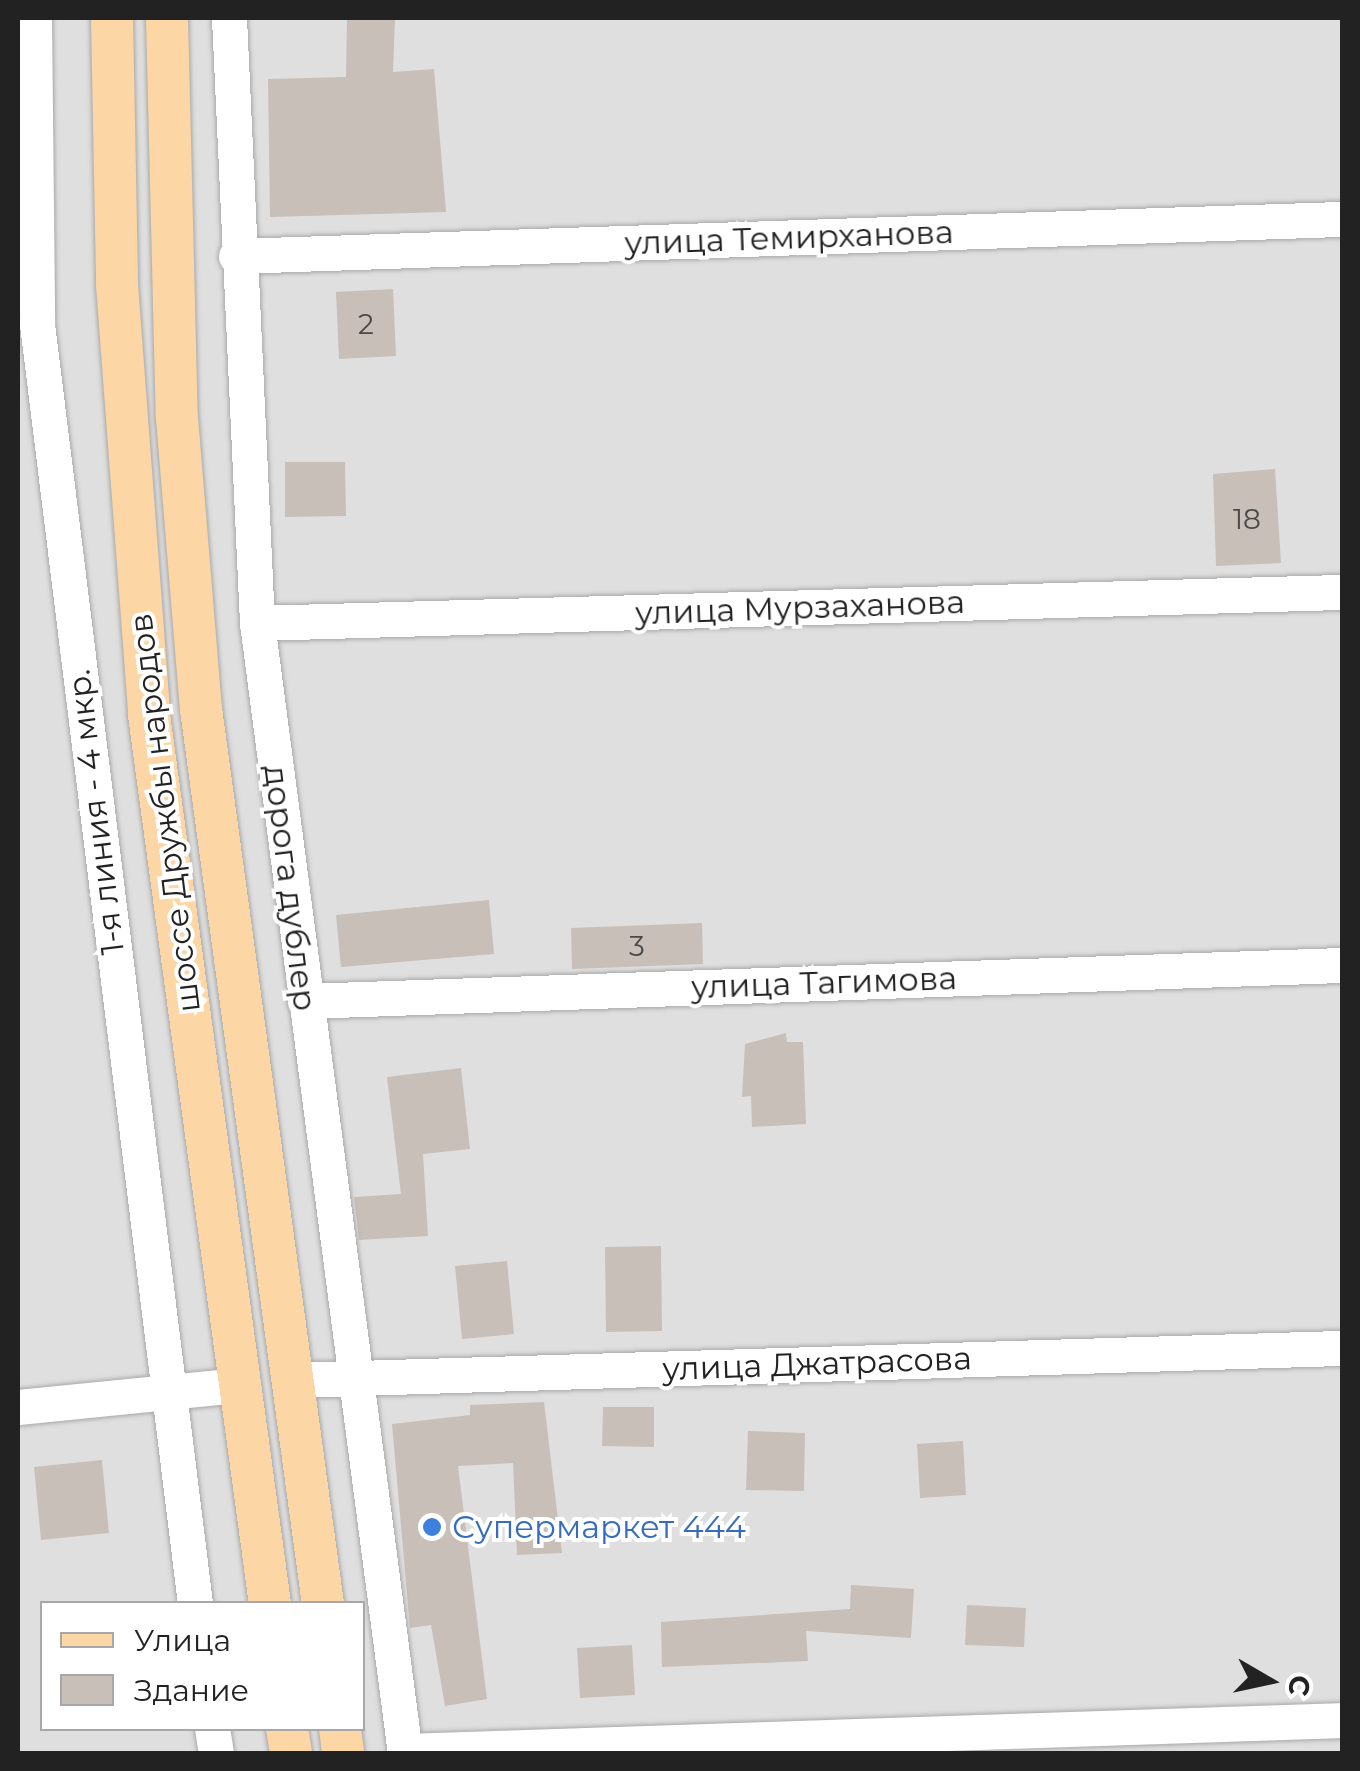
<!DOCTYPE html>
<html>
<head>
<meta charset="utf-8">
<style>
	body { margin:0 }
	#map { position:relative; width:1360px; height:1771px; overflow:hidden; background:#f2efe9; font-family:Montserrat,sans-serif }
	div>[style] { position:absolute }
	.residential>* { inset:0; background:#e0dfdf }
	.building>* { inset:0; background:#c7bfb8 }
	.roads { filter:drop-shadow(0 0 2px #a9a9a9) drop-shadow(0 0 2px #a9a9a9) }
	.minor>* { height:35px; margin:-17.5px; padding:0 17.5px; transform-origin:17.5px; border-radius:17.5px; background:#fff }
	.major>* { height:42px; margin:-21px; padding:0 21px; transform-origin:21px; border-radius:21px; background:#fcd6a4 }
	.dots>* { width:28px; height:28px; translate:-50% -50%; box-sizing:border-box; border:5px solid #fff; border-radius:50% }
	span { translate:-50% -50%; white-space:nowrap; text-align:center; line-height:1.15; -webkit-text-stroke:8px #fff; paint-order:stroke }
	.number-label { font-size:28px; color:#4b4948 }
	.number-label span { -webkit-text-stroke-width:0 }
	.street-label { font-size:32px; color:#222 }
	.shop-label { font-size:32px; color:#366cbe }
	.left { translate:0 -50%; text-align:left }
	.frame { position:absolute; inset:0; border:20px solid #222; pointer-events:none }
	.legend { position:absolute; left:40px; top:1601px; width:325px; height:130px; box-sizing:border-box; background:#fff; border:2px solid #a7a7a7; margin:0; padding:12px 18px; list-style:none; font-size:30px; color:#222 }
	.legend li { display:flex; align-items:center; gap:20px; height:50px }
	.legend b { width:50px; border:2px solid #a7a7a7 }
	.north { position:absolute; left:1220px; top:1631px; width:100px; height:100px; -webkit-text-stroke:8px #fff; paint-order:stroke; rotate:99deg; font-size:28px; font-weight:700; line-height:40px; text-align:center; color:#222 }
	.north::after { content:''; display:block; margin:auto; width:35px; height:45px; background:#222; clip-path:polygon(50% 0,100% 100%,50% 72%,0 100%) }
</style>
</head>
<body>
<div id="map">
	<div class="residential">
		<div style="clip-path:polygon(evenodd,18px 18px,1342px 18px,1342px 1753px,18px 1753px,18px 18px,42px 1604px,362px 1604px,362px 1728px,42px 1728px,42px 1604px)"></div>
	</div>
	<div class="building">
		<div style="clip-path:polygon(347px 18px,395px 18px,393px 72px,434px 69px,446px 212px,270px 217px,268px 79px,346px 77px)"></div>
		<div style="clip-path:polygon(393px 289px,396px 356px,339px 359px,336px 292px)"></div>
		<div style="clip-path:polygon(285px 462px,345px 462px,346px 516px,285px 517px)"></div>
		<div style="clip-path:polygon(1275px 469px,1281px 563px,1216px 566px,1213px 474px)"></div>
		<div style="clip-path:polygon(489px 900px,494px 954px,341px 967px,336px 915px)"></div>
		<div style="clip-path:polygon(702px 923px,703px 964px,572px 969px,571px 928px)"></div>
		<div style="clip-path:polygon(786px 1033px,787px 1042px,803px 1042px,806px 1124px,752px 1127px,751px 1096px,742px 1097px,745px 1044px)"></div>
		<div style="clip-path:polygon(461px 1068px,470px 1149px,423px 1154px,428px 1236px,359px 1240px,354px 1197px,401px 1194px,387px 1077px)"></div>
		<div style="clip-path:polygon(661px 1246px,662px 1331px,606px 1332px,605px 1247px)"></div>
		<div style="clip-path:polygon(507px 1261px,514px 1334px,462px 1339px,455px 1266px)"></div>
		<div style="clip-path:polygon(544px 1402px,562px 1553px,517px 1555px,513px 1463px,458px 1466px,487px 1699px,445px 1706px,431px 1625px,410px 1628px,392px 1424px,470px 1415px,470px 1405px)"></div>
		<div style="clip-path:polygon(603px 1407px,654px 1407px,654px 1447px,602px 1446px)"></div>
		<div style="clip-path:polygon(748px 1431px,805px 1433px,804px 1491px,746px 1490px)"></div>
		<div style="clip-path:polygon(963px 1441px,966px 1495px,920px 1498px,917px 1444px)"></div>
		<div style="clip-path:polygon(102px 1460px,109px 1533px,41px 1540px,34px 1467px)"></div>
		<div style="clip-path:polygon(851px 1585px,914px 1589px,911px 1638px,806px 1631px,808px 1661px,662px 1667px,661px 1622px,850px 1609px)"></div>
		<div style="clip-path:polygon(967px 1605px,1026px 1608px,1024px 1647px,965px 1645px)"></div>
		<div style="clip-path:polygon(632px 1645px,635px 1695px,580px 1698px,577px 1648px)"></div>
	</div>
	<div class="roads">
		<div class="minor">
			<div style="left:34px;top:18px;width:306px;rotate:89.4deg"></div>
			<div style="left:37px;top:324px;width:1290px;rotate:82.96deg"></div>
			<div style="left:229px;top:18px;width:606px;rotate:87.35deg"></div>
			<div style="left:257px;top:623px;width:1141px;rotate:82.54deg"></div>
			<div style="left:236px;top:256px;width:1107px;rotate:-1.92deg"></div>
			<div style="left:257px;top:623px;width:1085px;rotate:-1.64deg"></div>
			<div style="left:305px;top:1001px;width:1038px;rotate:-1.99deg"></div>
			<div style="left:292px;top:1380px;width:1050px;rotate:-1.75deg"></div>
			<div style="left:18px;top:1407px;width:220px;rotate:-5.7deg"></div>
			<div style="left:212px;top:1728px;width:26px;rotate:81deg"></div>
			<div style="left:404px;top:1751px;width:939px;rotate:-1.89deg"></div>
		</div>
		<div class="major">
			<div style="left:112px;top:18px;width:267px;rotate:88.9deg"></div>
			<div style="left:117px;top:285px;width:431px;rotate:85.7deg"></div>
			<div style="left:149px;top:715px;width:897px;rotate:82.25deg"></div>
			<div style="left:167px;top:18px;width:400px;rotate:88.6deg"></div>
			<div style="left:177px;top:418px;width:292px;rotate:85.3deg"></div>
			<div style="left:201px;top:709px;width:903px;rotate:82.24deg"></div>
			<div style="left:287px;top:1728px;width:26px;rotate:81deg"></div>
			<div style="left:340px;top:1728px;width:26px;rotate:83deg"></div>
		</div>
	</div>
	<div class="dots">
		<div style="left:432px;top:1527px;background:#3f7fe0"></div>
	</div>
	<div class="number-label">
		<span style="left:366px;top:324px">2</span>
		<span style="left:1247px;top:519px">18</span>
		<span style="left:637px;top:946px">3</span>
	</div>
	<div class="street-label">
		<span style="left:789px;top:238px;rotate:-2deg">улица Темирханова</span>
		<span style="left:800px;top:608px;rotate:-2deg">улица Мурзаханова</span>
		<span style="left:96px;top:812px;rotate:-97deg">1-я линия - 4 мкр.</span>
		<span style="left:165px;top:813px;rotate:-97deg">шоссе Дружбы народов</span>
		<span style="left:290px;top:888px;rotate:83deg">дорога дублер</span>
		<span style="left:824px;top:983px;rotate:-2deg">улица Тагимова</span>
		<span style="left:817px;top:1364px;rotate:-2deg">улица Джатрасова</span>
	</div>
	<div class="shop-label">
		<span class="left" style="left:452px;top:1527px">Супермаркет 444</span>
	</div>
	<div class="frame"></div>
	<ul class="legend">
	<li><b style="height:12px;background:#fcd6a4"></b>Улица</li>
	<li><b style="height:28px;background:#c7bfb8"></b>Здание</li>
	</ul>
	<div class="north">С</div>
</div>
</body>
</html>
